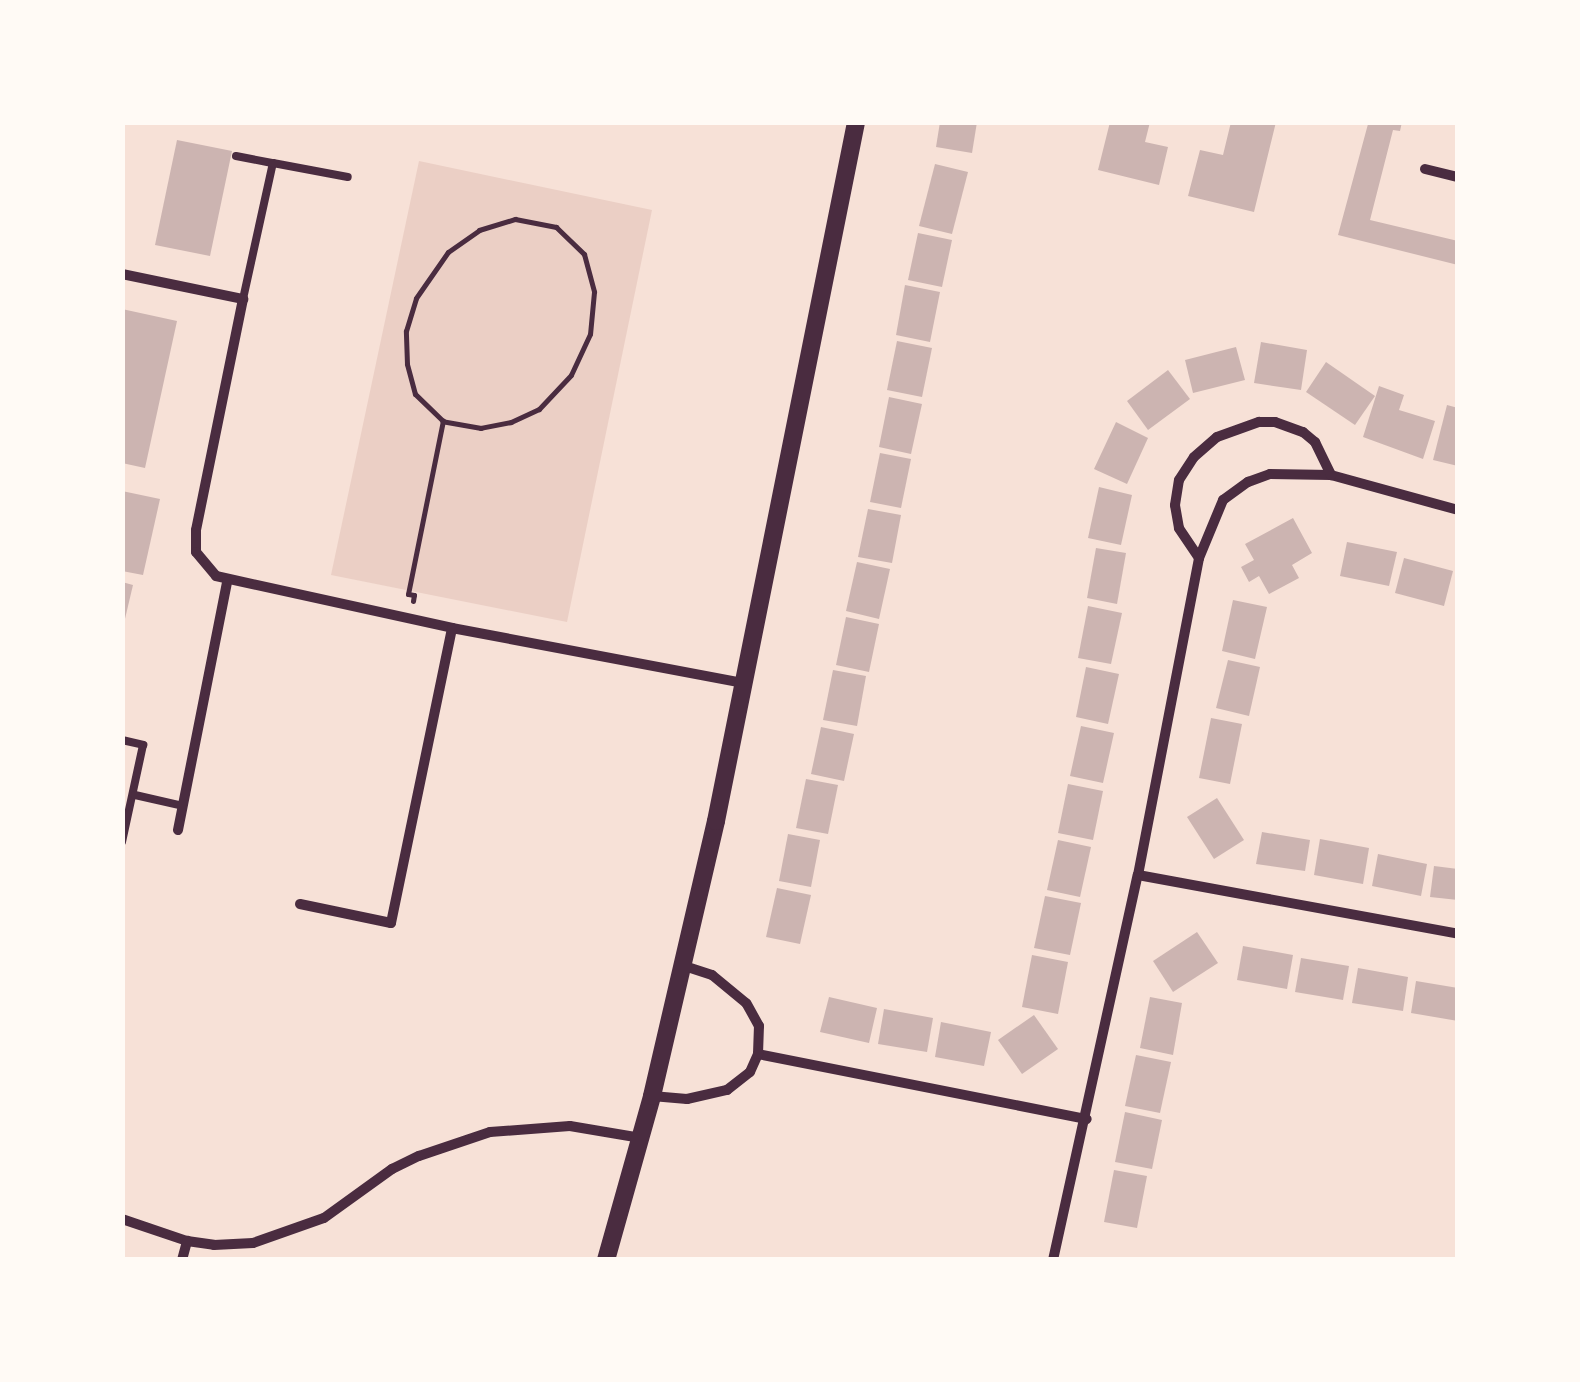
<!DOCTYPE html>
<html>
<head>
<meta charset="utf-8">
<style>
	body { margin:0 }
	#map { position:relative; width:1580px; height:1382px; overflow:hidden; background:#f7e1d7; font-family:Mulish,sans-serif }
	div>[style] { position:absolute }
	.green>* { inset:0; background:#ebcfc5 }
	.building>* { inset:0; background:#ccb4b1 }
	.path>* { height:5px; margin:-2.5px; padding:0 2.5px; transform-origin:2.5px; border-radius:2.5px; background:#4a2c40 }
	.service>* { height:8px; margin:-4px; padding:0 4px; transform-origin:4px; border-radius:4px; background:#4a2c40 }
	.minor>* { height:10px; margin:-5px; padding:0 5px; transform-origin:5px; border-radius:5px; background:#4a2c40 }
	.tertiary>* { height:18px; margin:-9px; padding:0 9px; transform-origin:9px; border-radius:9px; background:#4a2c40 }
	span { translate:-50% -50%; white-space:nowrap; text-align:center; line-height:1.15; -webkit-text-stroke:9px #fffaf5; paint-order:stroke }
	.frame { position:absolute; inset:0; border:125px solid #fffaf5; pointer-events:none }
</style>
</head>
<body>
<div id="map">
	<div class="green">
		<div style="clip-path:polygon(419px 161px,652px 210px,567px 622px,331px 575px)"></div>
	</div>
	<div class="building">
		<div style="clip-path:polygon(940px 122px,977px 122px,972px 153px,936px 147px)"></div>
		<div style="clip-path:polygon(1110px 122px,1150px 122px,1145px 142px,1168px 147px,1159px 185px,1098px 170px)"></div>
		<div style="clip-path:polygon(1231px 122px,1276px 122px,1254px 212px,1188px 196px,1200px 150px,1223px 155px)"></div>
		<div style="clip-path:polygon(1379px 122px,1402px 122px,1400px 131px,1393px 130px,1370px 220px,1458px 241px,1458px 265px,1338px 235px,1368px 124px)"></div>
		<div style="clip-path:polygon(177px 140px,232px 151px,210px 256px,155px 245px)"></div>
		<div style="clip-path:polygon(935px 164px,968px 172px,952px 234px,919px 226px)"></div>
		<div style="clip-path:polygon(918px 233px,952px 240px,942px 287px,908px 280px)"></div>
		<div style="clip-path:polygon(905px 285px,940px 292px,930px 342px,896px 335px)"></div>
		<div style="clip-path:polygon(122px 309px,177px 321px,145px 468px,122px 463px)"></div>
		<div style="clip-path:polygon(897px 341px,932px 348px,922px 397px,887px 390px)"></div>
		<div style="clip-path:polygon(1261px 342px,1307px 350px,1301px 390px,1254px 383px)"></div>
		<div style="clip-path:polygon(1236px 347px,1245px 380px,1193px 393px,1185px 360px)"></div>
		<div style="clip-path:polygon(1326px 362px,1375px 396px,1355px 425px,1306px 392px)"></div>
		<div style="clip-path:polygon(1168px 370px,1190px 399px,1148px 430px,1127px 401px)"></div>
		<div style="clip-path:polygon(1379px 386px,1404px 395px,1399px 410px,1435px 421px,1423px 459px,1363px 437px)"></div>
		<div style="clip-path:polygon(889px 397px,922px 404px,911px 454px,879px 447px)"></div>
		<div style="clip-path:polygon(1447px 405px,1458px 408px,1458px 466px,1433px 460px)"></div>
		<div style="clip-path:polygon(1116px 422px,1148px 438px,1127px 484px,1094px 469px)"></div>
		<div style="clip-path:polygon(880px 453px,911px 459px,901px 508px,870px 502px)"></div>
		<div style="clip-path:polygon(1099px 487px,1132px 495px,1121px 545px,1088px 538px)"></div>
		<div style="clip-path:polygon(122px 491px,160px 499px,143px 575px,122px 571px)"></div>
		<div style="clip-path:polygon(868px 509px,901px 515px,892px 563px,858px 557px)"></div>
		<div style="clip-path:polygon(1293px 518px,1312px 553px,1292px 565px,1299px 578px,1269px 594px,1259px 576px,1249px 582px,1241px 567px,1254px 560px,1245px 544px)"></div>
		<div style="clip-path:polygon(1347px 542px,1397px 552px,1389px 586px,1340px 576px)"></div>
		<div style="clip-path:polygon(1096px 548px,1126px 553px,1117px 604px,1087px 598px)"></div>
		<div style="clip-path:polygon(1404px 558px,1453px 571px,1444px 606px,1395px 593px)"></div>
		<div style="clip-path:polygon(857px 562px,890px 569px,879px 619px,846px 611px)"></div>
		<div style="clip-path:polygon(122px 582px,133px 585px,124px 623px,122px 623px)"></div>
		<div style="clip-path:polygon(1233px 600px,1267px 607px,1255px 659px,1222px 651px)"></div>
		<div style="clip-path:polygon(1088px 606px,1122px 613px,1111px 664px,1078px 658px)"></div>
		<div style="clip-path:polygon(846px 617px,879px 624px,869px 672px,836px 665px)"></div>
		<div style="clip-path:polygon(1228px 660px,1260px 667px,1249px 716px,1216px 708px)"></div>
		<div style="clip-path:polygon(1086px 667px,1119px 674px,1108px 724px,1076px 717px)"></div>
		<div style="clip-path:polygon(833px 670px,866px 676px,857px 726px,823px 720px)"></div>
		<div style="clip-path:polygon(1211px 718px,1242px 724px,1230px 784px,1199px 778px)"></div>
		<div style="clip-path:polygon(1081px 726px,1114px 733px,1103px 783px,1070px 776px)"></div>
		<div style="clip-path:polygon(821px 727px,854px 734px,844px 781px,811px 774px)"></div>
		<div style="clip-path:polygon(806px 779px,838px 785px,828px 834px,796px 828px)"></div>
		<div style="clip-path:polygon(1068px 784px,1103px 791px,1093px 840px,1058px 833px)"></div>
		<div style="clip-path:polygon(1217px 798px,1244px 840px,1214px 859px,1187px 817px)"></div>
		<div style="clip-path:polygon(1262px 832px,1310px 840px,1305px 871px,1256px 864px)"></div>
		<div style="clip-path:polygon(788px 834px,820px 840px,811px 887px,779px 881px)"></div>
		<div style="clip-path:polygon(1320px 839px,1369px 848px,1363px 884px,1314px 875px)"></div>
		<div style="clip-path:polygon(1058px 840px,1091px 847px,1080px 897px,1047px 890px)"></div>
		<div style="clip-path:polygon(1378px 854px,1427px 864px,1421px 896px,1372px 886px)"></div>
		<div style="clip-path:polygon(1434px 866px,1458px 869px,1458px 900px,1430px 897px)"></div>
		<div style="clip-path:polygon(777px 888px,811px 895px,800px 944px,766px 937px)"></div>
		<div style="clip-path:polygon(1045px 896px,1081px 903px,1070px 955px,1034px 948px)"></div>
		<div style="clip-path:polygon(1197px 932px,1218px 963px,1173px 992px,1153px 961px)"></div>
		<div style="clip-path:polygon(1243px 946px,1293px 955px,1287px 989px,1237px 980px)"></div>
		<div style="clip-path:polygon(1032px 955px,1068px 962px,1058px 1014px,1022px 1007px)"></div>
		<div style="clip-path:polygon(1301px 958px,1349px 966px,1343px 1000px,1295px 992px)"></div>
		<div style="clip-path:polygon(1358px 968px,1408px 977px,1403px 1011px,1352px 1003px)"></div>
		<div style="clip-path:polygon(1416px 981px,1458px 988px,1458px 1021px,1411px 1013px)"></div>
		<div style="clip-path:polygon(829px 997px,877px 1008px,869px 1043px,820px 1032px)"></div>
		<div style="clip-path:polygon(1150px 997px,1182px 1003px,1173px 1055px,1140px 1048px)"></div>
		<div style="clip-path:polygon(884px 1009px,933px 1018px,927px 1052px,878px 1044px)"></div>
		<div style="clip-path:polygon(1034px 1015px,1058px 1049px,1022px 1074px,998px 1040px)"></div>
		<div style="clip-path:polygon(941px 1022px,991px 1032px,984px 1066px,935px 1057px)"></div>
		<div style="clip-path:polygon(1136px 1055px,1171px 1062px,1160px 1113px,1125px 1106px)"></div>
		<div style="clip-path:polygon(1125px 1112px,1162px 1120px,1152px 1169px,1115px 1162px)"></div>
		<div style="clip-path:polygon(1114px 1170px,1147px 1176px,1137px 1228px,1104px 1222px)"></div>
	</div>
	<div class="path">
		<div style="left:413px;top:601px;width:6px;rotate:-81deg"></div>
		<div style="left:414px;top:595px;width:6px;rotate:-171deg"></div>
		<div style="left:408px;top:594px;width:177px;rotate:-78.6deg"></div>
		<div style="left:443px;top:421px;width:39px;rotate:-136deg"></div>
		<div style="left:415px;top:394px;width:31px;rotate:-105deg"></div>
		<div style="left:407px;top:364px;width:33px;rotate:-92deg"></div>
		<div style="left:406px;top:331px;width:34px;rotate:-73deg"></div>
		<div style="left:416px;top:298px;width:56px;rotate:-55.2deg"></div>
		<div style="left:448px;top:252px;width:38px;rotate:-35deg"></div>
		<div style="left:479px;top:230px;width:38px;rotate:-17deg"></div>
		<div style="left:515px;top:219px;width:42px;rotate:11deg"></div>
		<div style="left:556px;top:227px;width:39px;rotate:44deg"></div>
		<div style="left:584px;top:254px;width:39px;rotate:75deg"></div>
		<div style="left:594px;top:292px;width:42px;rotate:95.4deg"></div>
		<div style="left:590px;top:334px;width:45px;rotate:114.9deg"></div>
		<div style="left:571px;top:375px;width:47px;rotate:133.3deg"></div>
		<div style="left:539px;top:409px;width:31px;rotate:155deg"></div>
		<div style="left:511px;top:422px;width:31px;rotate:169deg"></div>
		<div style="left:481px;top:428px;width:39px;rotate:-170deg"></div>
	</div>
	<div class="service">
		<div style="left:236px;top:156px;width:38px;rotate:11deg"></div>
		<div style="left:243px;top:299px;width:139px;rotate:-77.6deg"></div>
		<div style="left:273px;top:163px;width:76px;rotate:10.6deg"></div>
		<div style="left:122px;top:740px;width:22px;rotate:13deg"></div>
		<div style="left:143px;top:745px;width:99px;rotate:102.2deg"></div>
		<div style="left:135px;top:795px;width:49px;rotate:12.9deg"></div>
	</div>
	<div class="minor">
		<div style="left:1425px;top:169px;width:34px;rotate:14deg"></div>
		<div style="left:122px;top:274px;width:124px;rotate:11.7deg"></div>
		<div style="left:243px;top:299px;width:236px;rotate:101.5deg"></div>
		<div style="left:196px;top:530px;width:22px;rotate:90deg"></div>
		<div style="left:196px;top:552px;width:31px;rotate:50deg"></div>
		<div style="left:216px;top:576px;width:242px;rotate:12.4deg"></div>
		<div style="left:452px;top:628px;width:297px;rotate:10.7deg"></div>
		<div style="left:1199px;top:558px;width:63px;rotate:-67.5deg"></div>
		<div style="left:1223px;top:500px;width:31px;rotate:-36deg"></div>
		<div style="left:1248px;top:482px;width:23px;rotate:-20deg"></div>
		<div style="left:1270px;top:474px;width:61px;rotate:0.9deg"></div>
		<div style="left:1331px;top:475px;width:132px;rotate:15.4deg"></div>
		<div style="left:178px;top:830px;width:253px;rotate:-78.8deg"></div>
		<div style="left:1138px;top:875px;width:325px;rotate:10.4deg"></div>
		<div style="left:300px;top:904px;width:93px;rotate:11.8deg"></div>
		<div style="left:391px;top:923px;width:301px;rotate:-78.3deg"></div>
		<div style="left:758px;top:1054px;width:335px;rotate:11.2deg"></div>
		<div style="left:652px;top:1096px;width:35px;rotate:5deg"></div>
		<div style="left:687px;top:1099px;width:41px;rotate:-12.7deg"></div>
		<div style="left:727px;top:1090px;width:29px;rotate:-38deg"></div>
		<div style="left:750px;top:1072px;width:20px;rotate:-66deg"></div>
		<div style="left:758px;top:1054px;width:28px;rotate:-88deg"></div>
		<div style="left:759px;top:1026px;width:26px;rotate:-119deg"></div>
		<div style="left:746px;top:1003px;width:44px;rotate:-140.5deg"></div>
		<div style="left:712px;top:975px;width:29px;rotate:-162deg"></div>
		<div style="left:122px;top:1219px;width:69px;rotate:18.7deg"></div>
		<div style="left:187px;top:1241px;width:27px;rotate:8deg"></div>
		<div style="left:214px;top:1245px;width:39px;rotate:-3deg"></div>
		<div style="left:253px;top:1243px;width:75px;rotate:-19.4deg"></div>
		<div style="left:324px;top:1218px;width:84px;rotate:-35.8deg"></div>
		<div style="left:392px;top:1169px;width:30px;rotate:-26deg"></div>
		<div style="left:419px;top:1156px;width:75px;rotate:-18.7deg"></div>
		<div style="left:490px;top:1132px;width:80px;rotate:-4.3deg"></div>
		<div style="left:570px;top:1126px;width:72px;rotate:9.6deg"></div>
		<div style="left:182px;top:1260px;width:20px;rotate:-75deg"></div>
		<div style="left:1053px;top:1260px;width:394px;rotate:-77.6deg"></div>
		<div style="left:1138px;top:875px;width:323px;rotate:-79.1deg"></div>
		<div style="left:1199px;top:558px;width:36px;rotate:-124deg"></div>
		<div style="left:1179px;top:528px;width:23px;rotate:-100deg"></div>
		<div style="left:1175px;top:505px;width:25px;rotate:-81deg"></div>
		<div style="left:1179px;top:480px;width:27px;rotate:-57deg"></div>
		<div style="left:1194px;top:457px;width:30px;rotate:-41deg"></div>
		<div style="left:1217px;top:437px;width:45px;rotate:-19.7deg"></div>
		<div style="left:1259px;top:422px;width:16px"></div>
		<div style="left:1275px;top:422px;width:30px;rotate:20deg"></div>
		<div style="left:1303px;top:432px;width:16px;rotate:40deg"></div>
		<div style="left:1315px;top:442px;width:37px;rotate:64deg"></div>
	</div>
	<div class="tertiary">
		<div style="left:606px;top:1260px;width:170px;rotate:-74.3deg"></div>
		<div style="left:652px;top:1096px;width:282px;rotate:-76.9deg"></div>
		<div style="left:716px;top:821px;width:713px;rotate:-78.67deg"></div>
	</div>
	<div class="frame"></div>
</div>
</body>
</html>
